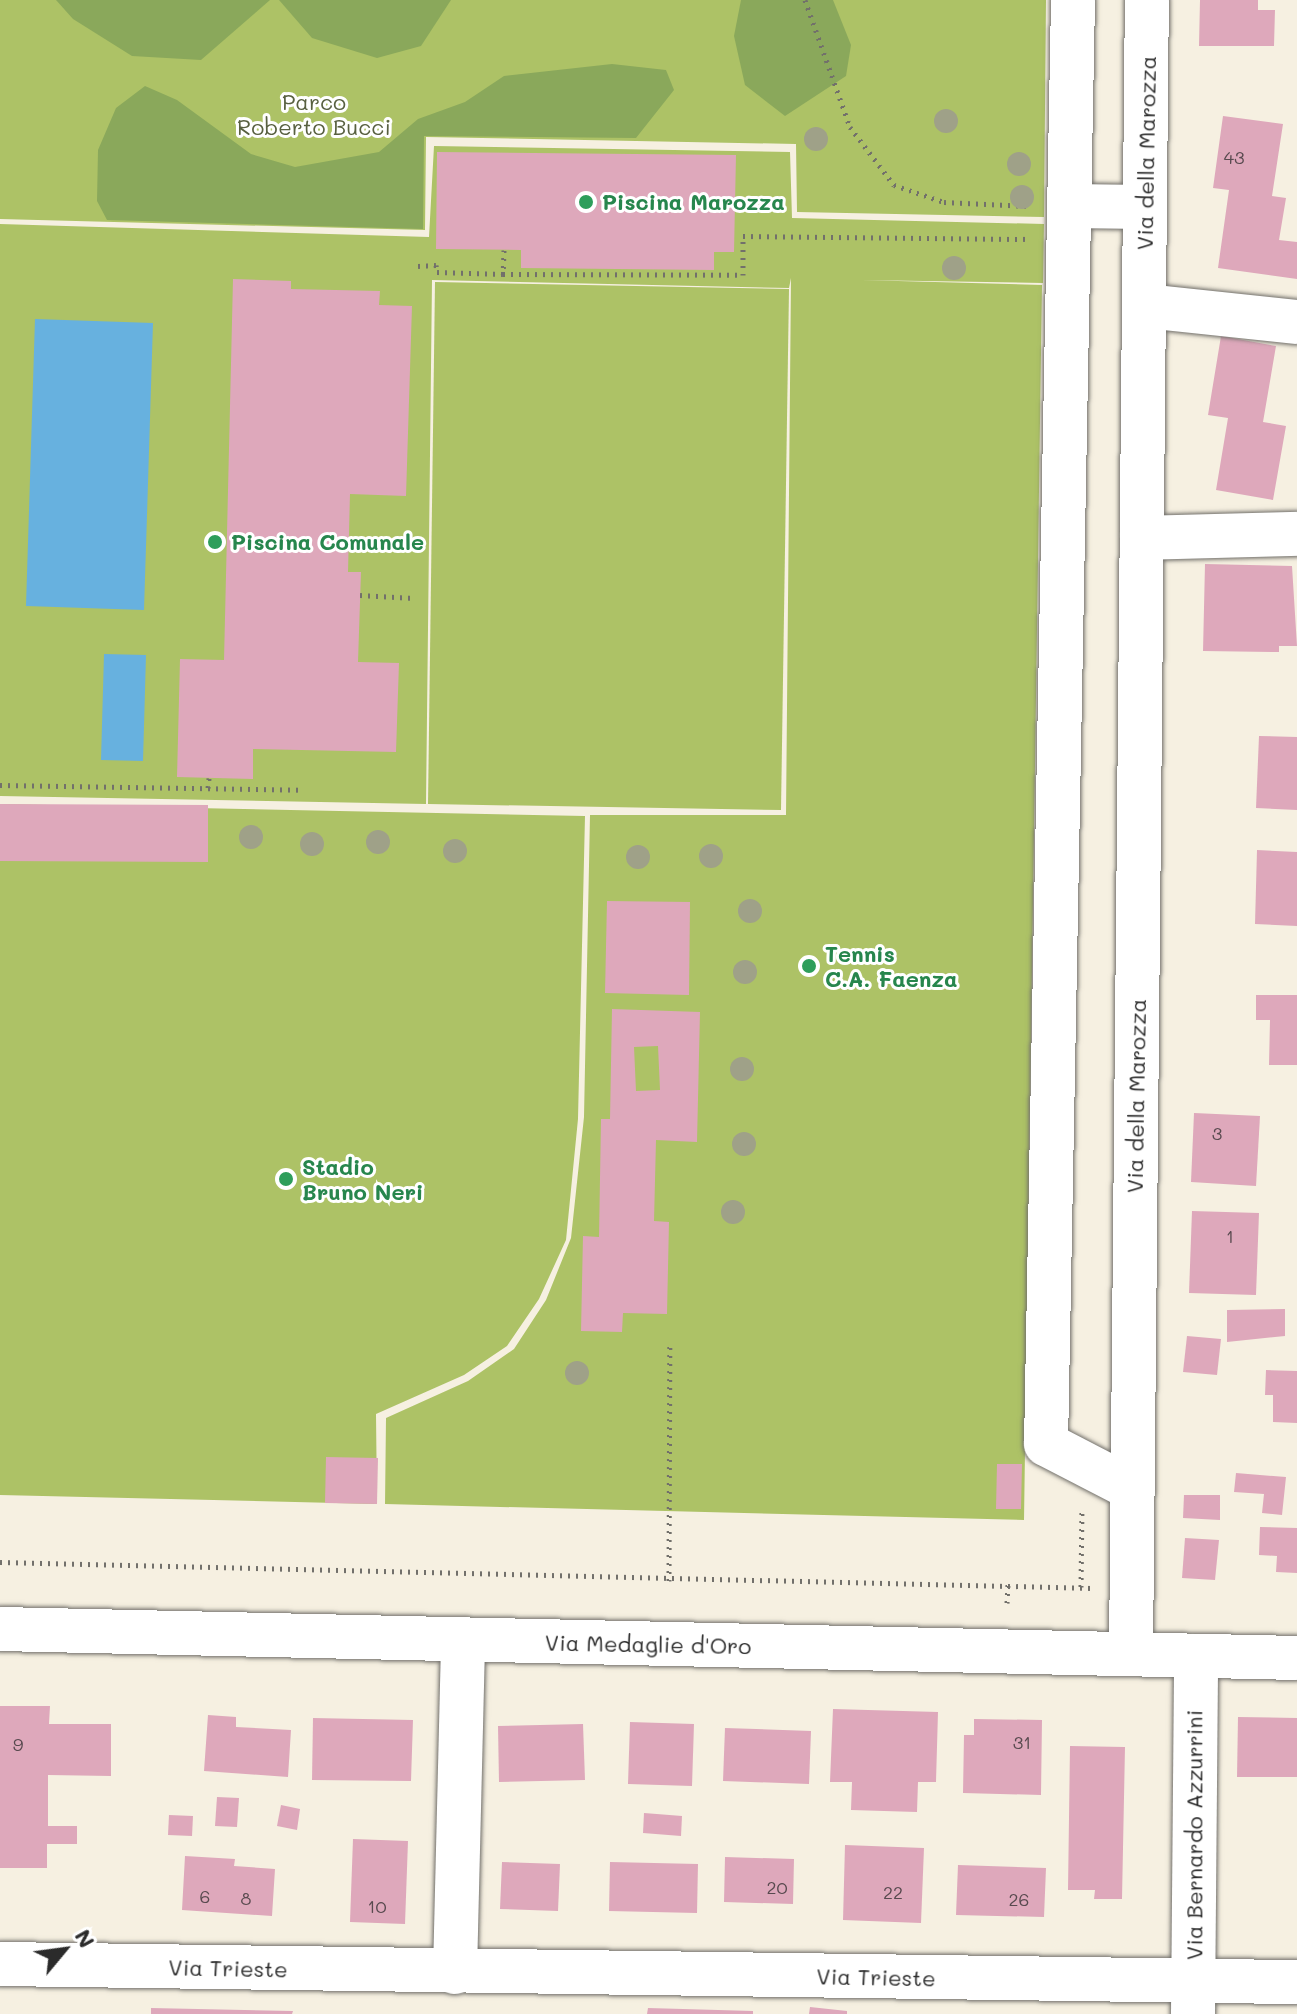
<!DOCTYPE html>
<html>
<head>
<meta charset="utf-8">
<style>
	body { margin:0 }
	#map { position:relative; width:1297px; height:2014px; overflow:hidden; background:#f6f0e1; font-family:Mali,sans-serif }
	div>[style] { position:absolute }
	.green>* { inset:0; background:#adc266 }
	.forest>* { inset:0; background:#8aa85b }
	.water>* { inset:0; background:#67b1df }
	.building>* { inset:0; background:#dea8bb }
	.path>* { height:5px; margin-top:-2.5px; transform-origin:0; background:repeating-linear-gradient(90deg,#72706b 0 2px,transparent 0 8px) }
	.roads { filter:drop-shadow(0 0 2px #72706b) drop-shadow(0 0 2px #72706b) }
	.minor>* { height:44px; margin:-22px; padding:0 22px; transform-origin:22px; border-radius:22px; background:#fff }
	.trees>* { width:24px; height:24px; margin:-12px; border-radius:50%; background:#9fa188 }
	.dots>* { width:22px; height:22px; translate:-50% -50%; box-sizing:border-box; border:4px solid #fff; border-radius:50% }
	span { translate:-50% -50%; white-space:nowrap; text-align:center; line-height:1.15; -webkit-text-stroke:6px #fff; paint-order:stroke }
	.number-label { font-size:18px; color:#584a4f }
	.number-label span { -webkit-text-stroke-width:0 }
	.park-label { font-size:22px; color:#586040 }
	.street-label { font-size:22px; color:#2b2b2b }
	.leisure-label { font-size:22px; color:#27864d; font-weight:700 }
	.left { translate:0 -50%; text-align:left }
	.north { position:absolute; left:24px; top:1910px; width:80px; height:80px; -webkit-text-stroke:6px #fff; paint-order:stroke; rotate:61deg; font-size:22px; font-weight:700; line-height:32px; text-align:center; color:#2b2b2b }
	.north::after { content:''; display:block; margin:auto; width:28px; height:36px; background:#2b2b2b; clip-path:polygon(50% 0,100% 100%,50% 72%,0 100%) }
</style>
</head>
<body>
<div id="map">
	<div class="green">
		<div style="clip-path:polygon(0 0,1046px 0,1044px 217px,797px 212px,796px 144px,426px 137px,425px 230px,0 219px)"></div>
		<div style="clip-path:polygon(434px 146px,790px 152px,792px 218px,1044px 224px,1043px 283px,861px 280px,1042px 285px,1024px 1520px,385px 1504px,386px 1418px,468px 1381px,514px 1349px,546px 1300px,571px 1238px,584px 1117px,590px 815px,786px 815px,791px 278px,789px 288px,432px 280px,426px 804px,0 796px,0 224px,429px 237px)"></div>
		<div style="clip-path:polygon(435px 282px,789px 289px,781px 810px,428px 804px)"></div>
		<div style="clip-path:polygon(0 804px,585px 816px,578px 1119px,566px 1240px,539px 1299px,507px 1346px,464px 1375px,376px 1414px,377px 1504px,0 1495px)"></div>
	</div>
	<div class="forest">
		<div style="clip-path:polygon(56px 0,270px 0,201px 60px,132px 56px,73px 19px)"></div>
		<div style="clip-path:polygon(279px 0,451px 0,421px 46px,377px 58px,312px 38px)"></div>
		<div style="clip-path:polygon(741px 0,833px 0,851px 45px,846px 76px,785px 116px,745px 85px,734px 36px)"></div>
		<div style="clip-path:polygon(612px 64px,666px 70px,674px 90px,636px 138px,424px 136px,423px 229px,107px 220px,97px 201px,98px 150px,116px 108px,145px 86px,177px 100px,251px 154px,295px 167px,379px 152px,418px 119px,465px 102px,504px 76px)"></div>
	</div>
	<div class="water">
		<div style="clip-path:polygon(35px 319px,153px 323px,144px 610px,26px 606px)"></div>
		<div style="clip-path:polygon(104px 654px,146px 655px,143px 761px,101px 760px)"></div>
	</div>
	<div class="building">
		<div style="clip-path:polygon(1200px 0,1258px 0,1258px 10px,1275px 10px,1274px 46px,1199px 46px)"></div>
		<div style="clip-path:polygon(1223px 116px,1283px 124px,1272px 196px,1286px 198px,1279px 240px,1297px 242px,1297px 279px,1218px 268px,1229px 190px,1213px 188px)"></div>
		<div style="clip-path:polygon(437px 152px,736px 155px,734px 252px,714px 252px,714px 270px,521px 268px,521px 250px,436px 249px)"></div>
		<div style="clip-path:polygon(233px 279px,291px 281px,291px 289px,380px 291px,379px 305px,412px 306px,406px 496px,350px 494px,348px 572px,361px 572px,358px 662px,399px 663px,396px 752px,253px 749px,253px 779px,177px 777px,180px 659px,224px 660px)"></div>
		<div style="clip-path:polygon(1221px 336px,1276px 346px,1263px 422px,1286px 426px,1273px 500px,1216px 490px,1228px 418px,1208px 415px)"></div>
		<div style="clip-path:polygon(1205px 564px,1292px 566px,1297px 646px,1279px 646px,1279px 652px,1203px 651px)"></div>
		<div style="clip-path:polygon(1259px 736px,1297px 737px,1297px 810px,1256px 808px)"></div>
		<div style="clip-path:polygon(0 804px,208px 805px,208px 862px,0 861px)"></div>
		<div style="clip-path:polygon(1257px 850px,1297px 852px,1297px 926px,1255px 924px)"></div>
		<div style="clip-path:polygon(607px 901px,690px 902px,689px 995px,605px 993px)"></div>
		<div style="clip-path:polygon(1256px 995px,1297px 995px,1297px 1065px,1269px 1065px,1270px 1020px,1256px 1020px)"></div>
		<div style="clip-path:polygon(evenodd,612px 1009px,700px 1012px,697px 1142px,656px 1140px,654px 1221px,669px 1222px,667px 1314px,623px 1313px,622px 1332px,581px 1331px,583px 1236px,599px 1237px,601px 1119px,610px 1119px,612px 1009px,658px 1046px,660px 1090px,636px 1091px,634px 1047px,658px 1046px)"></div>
		<div style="clip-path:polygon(1194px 1113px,1260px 1116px,1256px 1186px,1191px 1182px)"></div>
		<div style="clip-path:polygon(1192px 1211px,1259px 1213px,1256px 1295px,1189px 1293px)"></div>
		<div style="clip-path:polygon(1285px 1309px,1285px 1336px,1227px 1342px,1227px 1310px)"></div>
		<div style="clip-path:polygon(1187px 1336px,1221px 1339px,1217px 1375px,1183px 1372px)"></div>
		<div style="clip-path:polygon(1266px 1370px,1297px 1371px,1297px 1423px,1273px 1422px,1273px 1395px,1265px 1395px)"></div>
		<div style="clip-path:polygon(326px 1457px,378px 1458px,377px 1504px,325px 1503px)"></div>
		<div style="clip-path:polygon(997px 1464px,1022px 1464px,1021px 1509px,996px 1509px)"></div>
		<div style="clip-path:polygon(1236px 1473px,1286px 1477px,1282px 1515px,1262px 1513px,1264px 1494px,1234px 1492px)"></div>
		<div style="clip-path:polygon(1184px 1495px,1220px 1495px,1220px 1520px,1183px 1518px)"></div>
		<div style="clip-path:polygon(1260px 1527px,1297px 1528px,1297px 1573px,1276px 1572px,1277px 1556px,1259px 1555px)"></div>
		<div style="clip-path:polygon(1185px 1538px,1219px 1540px,1215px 1580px,1182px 1578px)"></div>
		<div style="clip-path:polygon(0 1706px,50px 1706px,49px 1724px,111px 1724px,111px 1776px,48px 1775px,48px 1826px,77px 1826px,77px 1844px,47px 1844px,47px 1868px,0 1868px)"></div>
		<div style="clip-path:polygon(833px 1709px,938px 1712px,936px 1782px,918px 1782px,917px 1812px,851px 1810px,852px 1782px,830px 1782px)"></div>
		<div style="clip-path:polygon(208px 1715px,236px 1717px,236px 1727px,291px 1730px,288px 1777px,204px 1771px)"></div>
		<div style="clip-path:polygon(1238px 1717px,1297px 1718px,1297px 1777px,1237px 1777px)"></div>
		<div style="clip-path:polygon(313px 1718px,413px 1720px,411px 1781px,312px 1780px)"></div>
		<div style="clip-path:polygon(974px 1719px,1042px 1720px,1041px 1795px,963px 1793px,964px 1735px,974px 1735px)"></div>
		<div style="clip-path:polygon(630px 1722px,694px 1724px,692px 1786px,628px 1784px)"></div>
		<div style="clip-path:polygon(583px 1724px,585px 1780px,499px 1782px,498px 1726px)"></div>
		<div style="clip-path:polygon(725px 1728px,811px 1731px,809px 1784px,723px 1781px)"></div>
		<div style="clip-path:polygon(1070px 1746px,1125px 1747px,1122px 1899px,1094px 1899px,1095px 1890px,1068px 1890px)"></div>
		<div style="clip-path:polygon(217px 1797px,239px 1798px,237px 1827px,215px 1826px)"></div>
		<div style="clip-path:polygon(281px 1805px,300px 1809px,297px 1830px,277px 1826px)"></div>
		<div style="clip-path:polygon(644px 1813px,682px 1816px,681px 1836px,643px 1833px)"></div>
		<div style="clip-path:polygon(169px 1815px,193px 1816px,192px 1836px,168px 1835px)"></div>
		<div style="clip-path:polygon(353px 1839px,408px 1841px,405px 1924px,350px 1922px)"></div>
		<div style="clip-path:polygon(845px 1845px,924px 1848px,921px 1923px,843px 1920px)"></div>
		<div style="clip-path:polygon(185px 1856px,235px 1859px,234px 1866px,275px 1869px,272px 1916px,182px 1910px)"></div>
		<div style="clip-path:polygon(725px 1857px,794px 1859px,793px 1904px,724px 1902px)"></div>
		<div style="clip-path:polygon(502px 1862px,560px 1864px,558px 1911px,500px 1909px)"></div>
		<div style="clip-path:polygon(610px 1862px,698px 1864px,697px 1913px,609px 1911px)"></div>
		<div style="clip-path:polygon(958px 1865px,1046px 1868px,1044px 1917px,956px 1915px)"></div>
		<div style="clip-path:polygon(810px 2007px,847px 2011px,847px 2014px,809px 2014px)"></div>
		<div style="clip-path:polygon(151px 2008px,293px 2011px,292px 2014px,151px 2014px)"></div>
		<div style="clip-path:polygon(648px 2008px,753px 2011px,753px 2014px,647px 2014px)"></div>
	</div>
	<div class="path">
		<div style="left:805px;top:0;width:135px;rotate:70.5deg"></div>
		<div style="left:850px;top:127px;width:73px;rotate:52.8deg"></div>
		<div style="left:894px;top:185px;width:53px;rotate:18.8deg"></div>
		<div style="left:944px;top:202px;width:86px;rotate:2.7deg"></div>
		<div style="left:504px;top:250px;width:24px;rotate:92deg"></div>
		<div style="left:503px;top:274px;width:240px;rotate:0.2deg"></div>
		<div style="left:743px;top:275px;width:39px;rotate:-90deg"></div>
		<div style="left:743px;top:236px;width:286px;rotate:0.6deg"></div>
		<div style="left:418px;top:266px;width:18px;rotate:-3deg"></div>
		<div style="left:436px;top:265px;width:7px;rotate:82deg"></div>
		<div style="left:437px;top:272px;width:66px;rotate:1.7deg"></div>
		<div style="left:360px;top:595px;width:54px;rotate:3.2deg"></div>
		<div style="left:0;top:785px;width:302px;rotate:0.9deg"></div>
		<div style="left:208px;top:788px;width:10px;rotate:-84deg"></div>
		<div style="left:0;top:1562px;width:1092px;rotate:1.36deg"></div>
		<div style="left:669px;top:1581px;width:235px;rotate:-89.8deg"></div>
		<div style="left:1081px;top:1587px;width:79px;rotate:-89.3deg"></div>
		<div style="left:1007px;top:1603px;width:20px;rotate:-87deg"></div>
	</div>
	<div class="roads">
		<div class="minor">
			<div style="left:1073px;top:0;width:1444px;rotate:91.07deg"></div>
			<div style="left:1046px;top:1444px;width:96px;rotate:27.4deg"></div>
			<div style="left:1071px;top:206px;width:73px;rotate:0.8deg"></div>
			<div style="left:1145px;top:306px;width:153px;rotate:6deg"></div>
			<div style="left:1142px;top:538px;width:155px;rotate:-1.5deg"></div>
			<div style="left:0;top:1629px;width:1297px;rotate:1.28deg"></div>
			<div style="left:1131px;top:1654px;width:1654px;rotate:-89.45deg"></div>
			<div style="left:0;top:1964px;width:1297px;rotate:0.8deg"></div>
			<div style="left:455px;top:1972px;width:332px;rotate:-88.6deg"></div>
			<div style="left:1193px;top:2014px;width:358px;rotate:-89.5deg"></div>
		</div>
	</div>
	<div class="trees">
		<div style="left:946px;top:121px"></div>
		<div style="left:816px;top:139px"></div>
		<div style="left:1019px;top:164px"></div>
		<div style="left:1022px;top:197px"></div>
		<div style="left:954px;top:268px"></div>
		<div style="left:251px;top:837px"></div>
		<div style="left:378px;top:842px"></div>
		<div style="left:312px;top:844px"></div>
		<div style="left:455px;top:851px"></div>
		<div style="left:711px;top:856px"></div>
		<div style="left:638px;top:857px"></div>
		<div style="left:750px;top:911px"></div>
		<div style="left:745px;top:972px"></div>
		<div style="left:742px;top:1069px"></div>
		<div style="left:744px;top:1144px"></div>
		<div style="left:733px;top:1212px"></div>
		<div style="left:577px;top:1373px"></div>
	</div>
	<div class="dots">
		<div style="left:586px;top:202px;background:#2e9e5b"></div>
		<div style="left:215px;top:542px;background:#2e9e5b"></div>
		<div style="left:809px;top:966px;background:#2e9e5b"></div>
		<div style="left:286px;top:1179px;background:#2e9e5b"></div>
	</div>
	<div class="number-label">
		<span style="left:1234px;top:157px">43</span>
		<span style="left:1217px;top:1133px">3</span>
		<span style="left:1230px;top:1236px">1</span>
		<span style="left:1022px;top:1742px">31</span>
		<span style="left:18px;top:1744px">9</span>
		<span style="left:777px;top:1887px">20</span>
		<span style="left:893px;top:1892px">22</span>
		<span style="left:205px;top:1896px">6</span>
		<span style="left:246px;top:1898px">8</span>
		<span style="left:1019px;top:1899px">26</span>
		<span style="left:377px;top:1906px">10</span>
	</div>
	<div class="park-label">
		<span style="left:314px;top:114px">Parco<br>Roberto Bucci</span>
	</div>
	<div class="street-label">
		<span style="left:1146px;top:153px;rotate:-89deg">Via della Marozza</span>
		<span style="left:1136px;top:1096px;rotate:-89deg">Via della Marozza</span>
		<span style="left:648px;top:1644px;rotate:1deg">Via Medaglie d'Oro</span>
		<span style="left:1194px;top:1835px;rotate:-90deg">Via Bernardo Azzurrini</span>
		<span style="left:228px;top:1968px;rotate:1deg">Via Trieste</span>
		<span style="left:876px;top:1977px;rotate:1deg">Via Trieste</span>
	</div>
	<div class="leisure-label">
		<span class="left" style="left:602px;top:202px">Piscina Marozza</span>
		<span class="left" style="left:231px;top:542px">Piscina Comunale</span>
		<span class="left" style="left:825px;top:966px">Tennis<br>C.A. Faenza</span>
		<span class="left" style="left:302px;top:1179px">Stadio<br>Bruno Neri</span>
	</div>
	<div class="north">N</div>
</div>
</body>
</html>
